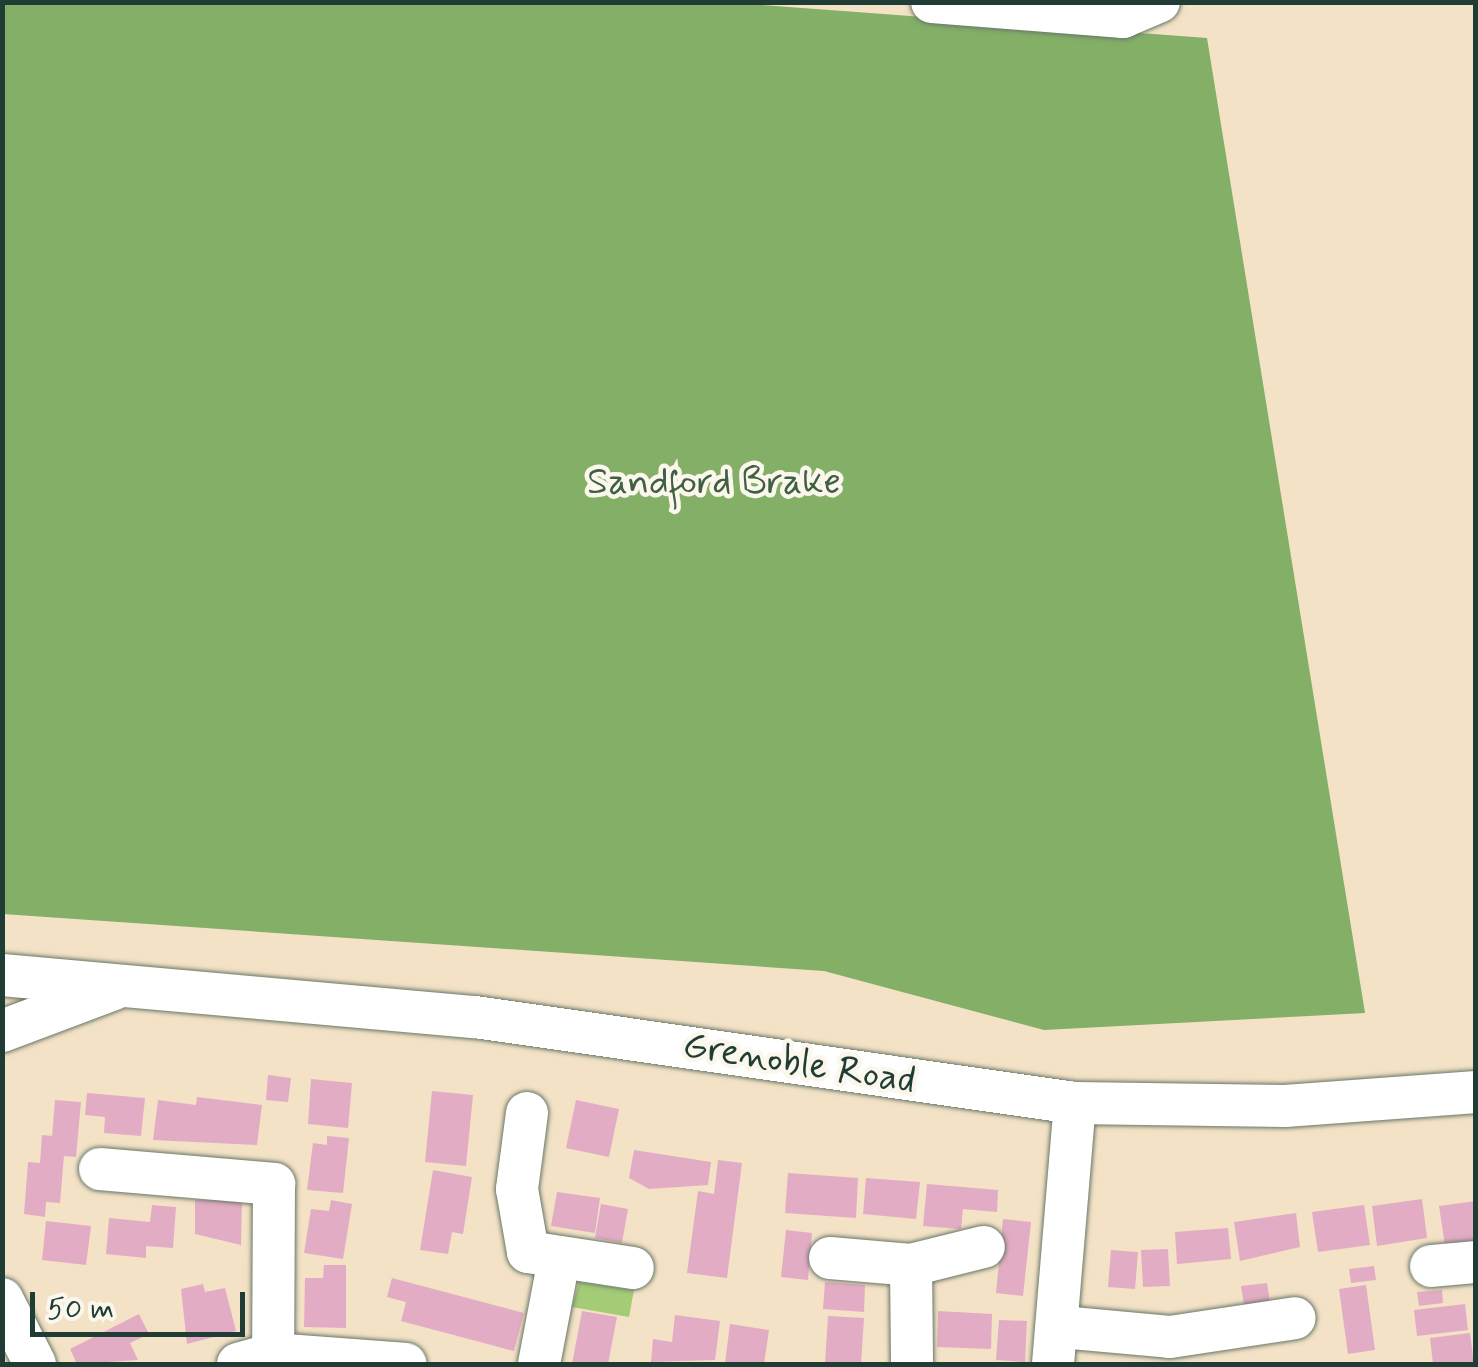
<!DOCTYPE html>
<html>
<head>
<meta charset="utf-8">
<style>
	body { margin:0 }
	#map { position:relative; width:1478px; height:1367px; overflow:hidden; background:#f3e2c6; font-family:Mynerve,sans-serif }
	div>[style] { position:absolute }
	.green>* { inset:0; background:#a4cb76 }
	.forest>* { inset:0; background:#83af67 }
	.building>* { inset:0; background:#e3acc5 }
	.roads { filter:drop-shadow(0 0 2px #697767) drop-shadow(0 0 2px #697767) }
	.minor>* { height:42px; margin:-21px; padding:0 21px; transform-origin:21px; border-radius:21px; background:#fff }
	span { translate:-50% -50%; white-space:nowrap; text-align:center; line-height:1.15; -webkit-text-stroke:9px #fbf7ec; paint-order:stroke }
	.park-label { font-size:38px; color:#406044 }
	.street-label { font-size:38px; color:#1f3d34 }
	.frame { position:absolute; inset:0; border:5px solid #1f3d34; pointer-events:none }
	.scale { position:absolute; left:30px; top:1292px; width:215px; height:45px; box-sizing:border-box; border:5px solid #1f3d34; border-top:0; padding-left:12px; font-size:30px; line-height:35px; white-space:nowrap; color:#1f3d34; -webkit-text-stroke:8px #fbf7ec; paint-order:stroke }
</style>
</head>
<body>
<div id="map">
	<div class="green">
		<div style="clip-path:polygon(579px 1282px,634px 1290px,629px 1317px,572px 1307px)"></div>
	</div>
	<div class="forest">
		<div style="clip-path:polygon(723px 2px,1207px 38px,1365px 1013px,1044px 1030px,824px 971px,3px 914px,2px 3px)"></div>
	</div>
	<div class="building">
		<div style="clip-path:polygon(268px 1075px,291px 1078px,288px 1102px,266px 1100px)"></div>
		<div style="clip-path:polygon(311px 1079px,352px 1083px,348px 1128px,308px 1124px)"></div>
		<div style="clip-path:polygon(432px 1091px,473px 1095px,466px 1166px,425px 1162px)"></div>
		<div style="clip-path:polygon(87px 1093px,145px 1098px,141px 1136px,104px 1133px,105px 1117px,85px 1115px)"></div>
		<div style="clip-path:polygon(197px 1097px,262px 1105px,257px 1145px,153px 1140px,158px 1100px,196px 1105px)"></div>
		<div style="clip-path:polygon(55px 1100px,81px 1102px,76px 1157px,64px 1156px,60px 1203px,46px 1202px,45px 1217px,24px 1214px,28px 1162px,40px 1163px,42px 1135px,52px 1136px)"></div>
		<div style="clip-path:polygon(576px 1100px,619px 1109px,609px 1157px,566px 1148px)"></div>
		<div style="clip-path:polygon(327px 1136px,349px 1138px,343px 1193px,307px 1190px,313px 1143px,327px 1145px)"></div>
		<div style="clip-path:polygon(634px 1150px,711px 1162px,708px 1185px,649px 1189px,629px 1178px)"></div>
		<div style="clip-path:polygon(718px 1160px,742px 1163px,727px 1278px,687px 1273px,698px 1191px,714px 1194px)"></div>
		<div style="clip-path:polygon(433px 1170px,472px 1177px,463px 1234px,452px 1232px,448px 1254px,420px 1250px)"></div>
		<div style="clip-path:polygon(788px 1173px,858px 1178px,856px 1218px,785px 1213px)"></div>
		<div style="clip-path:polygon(866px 1178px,920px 1182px,916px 1219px,863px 1214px)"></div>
		<div style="clip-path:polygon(927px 1184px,998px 1190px,997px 1212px,963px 1209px,961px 1229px,923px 1226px)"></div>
		<div style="clip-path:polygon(557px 1192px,600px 1198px,595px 1233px,551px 1226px)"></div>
		<div style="clip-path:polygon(1422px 1199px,1427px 1238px,1377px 1246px,1372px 1206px)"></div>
		<div style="clip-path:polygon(195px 1200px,242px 1200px,241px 1245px,195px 1234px)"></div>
		<div style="clip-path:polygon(331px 1200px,352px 1204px,343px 1259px,304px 1253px,311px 1209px,329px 1211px)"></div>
		<div style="clip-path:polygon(1476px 1201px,1476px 1241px,1445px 1245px,1439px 1206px)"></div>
		<div style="clip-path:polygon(601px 1204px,628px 1209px,622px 1243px,595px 1238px)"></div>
		<div style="clip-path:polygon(152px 1205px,176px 1207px,173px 1248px,146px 1246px,146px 1258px,106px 1254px,109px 1218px,150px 1222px)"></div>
		<div style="clip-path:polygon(1364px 1205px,1370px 1245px,1318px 1252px,1312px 1212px)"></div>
		<div style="clip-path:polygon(1296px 1213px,1300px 1247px,1240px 1261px,1234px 1222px)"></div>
		<div style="clip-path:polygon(1003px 1219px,1031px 1222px,1023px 1296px,996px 1293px)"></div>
		<div style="clip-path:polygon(46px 1221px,91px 1226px,86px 1265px,42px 1260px)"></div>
		<div style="clip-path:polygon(1228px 1228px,1231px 1259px,1177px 1264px,1175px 1232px)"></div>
		<div style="clip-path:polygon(786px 1230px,812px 1233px,808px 1280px,781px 1277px)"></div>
		<div style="clip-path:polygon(1168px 1249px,1170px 1286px,1143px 1287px,1141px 1250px)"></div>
		<div style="clip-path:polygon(1111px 1250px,1138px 1252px,1135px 1289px,1108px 1287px)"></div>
		<div style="clip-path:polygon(324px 1265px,346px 1265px,346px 1328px,304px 1327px,305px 1278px,323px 1278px)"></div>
		<div style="clip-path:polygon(1374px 1266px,1376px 1280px,1351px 1283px,1349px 1269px)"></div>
		<div style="clip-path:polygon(392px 1278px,524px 1313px,514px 1351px,401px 1321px,406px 1302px,387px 1297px)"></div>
		<div style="clip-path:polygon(825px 1282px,865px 1285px,864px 1312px,823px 1309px)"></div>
		<div style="clip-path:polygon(1267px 1283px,1271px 1309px,1245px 1312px,1241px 1286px)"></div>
		<div style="clip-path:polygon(203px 1284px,205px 1292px,225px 1288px,236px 1331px,187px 1344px,181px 1289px)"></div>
		<div style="clip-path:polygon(1366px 1285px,1375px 1350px,1348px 1354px,1339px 1289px)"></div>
		<div style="clip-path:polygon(1442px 1290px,1443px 1303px,1419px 1306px,1417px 1292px)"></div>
		<div style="clip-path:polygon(1465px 1304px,1468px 1330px,1417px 1336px,1414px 1310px)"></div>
		<div style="clip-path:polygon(582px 1311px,617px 1317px,608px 1364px,572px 1364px)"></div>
		<div style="clip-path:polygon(938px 1311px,992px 1314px,991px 1349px,937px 1347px)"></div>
		<div style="clip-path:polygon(139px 1314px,149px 1334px,130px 1343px,138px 1360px,77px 1364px,70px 1349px)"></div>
		<div style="clip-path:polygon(675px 1315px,720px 1321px,715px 1360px,651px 1362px,653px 1339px,672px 1342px)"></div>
		<div style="clip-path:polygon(828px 1316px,864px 1318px,861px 1364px,825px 1364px)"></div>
		<div style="clip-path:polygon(999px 1320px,1027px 1321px,1025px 1362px,996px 1360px)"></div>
		<div style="clip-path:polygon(730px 1324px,769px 1330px,764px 1364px,725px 1363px)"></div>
		<div style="clip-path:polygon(1470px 1333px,1474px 1364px,1433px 1364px,1430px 1338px)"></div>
	</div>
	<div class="roads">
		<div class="minor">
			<div style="left:932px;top:2px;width:192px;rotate:4.5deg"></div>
			<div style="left:1123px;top:17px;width:39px;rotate:-23deg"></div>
			<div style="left:2px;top:975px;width:475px;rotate:5.1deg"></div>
			<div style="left:475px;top:1017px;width:606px;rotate:8.16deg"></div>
			<div style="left:1075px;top:1103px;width:210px;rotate:0.8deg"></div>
			<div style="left:1285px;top:1106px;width:192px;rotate:-4.2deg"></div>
			<div style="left:2px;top:1031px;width:120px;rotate:-20.6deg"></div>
			<div style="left:527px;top:1113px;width:77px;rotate:97.5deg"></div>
			<div style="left:517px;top:1189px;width:64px;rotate:80.1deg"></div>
			<div style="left:528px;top:1252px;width:106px;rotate:8.7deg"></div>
			<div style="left:100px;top:1169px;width:175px;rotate:4.9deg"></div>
			<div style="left:274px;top:1184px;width:170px;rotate:90.3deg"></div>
			<div style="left:830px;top:1258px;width:81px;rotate:4.9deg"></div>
			<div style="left:911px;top:1265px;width:75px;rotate:-13.9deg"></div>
			<div style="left:911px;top:1265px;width:99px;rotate:89.4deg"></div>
			<div style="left:1431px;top:1266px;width:45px;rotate:-5.1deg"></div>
			<div style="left:2px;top:1299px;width:73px;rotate:63.1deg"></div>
			<div style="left:1061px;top:1327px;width:109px;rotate:5.2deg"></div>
			<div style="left:1170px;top:1337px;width:126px;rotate:-8.6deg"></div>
			<div style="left:238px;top:1364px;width:36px;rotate:-16deg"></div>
			<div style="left:273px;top:1354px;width:133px;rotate:4.3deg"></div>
			<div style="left:539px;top:1364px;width:107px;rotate:-79.2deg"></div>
			<div style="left:1053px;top:1364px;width:262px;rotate:-85.2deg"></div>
		</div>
	</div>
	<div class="park-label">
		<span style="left:714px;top:483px">Sandford Brake</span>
	</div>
	<div class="street-label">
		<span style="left:799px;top:1064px;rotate:9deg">Grenoble Road</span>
	</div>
	<div class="frame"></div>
	<div class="scale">50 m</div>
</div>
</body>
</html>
